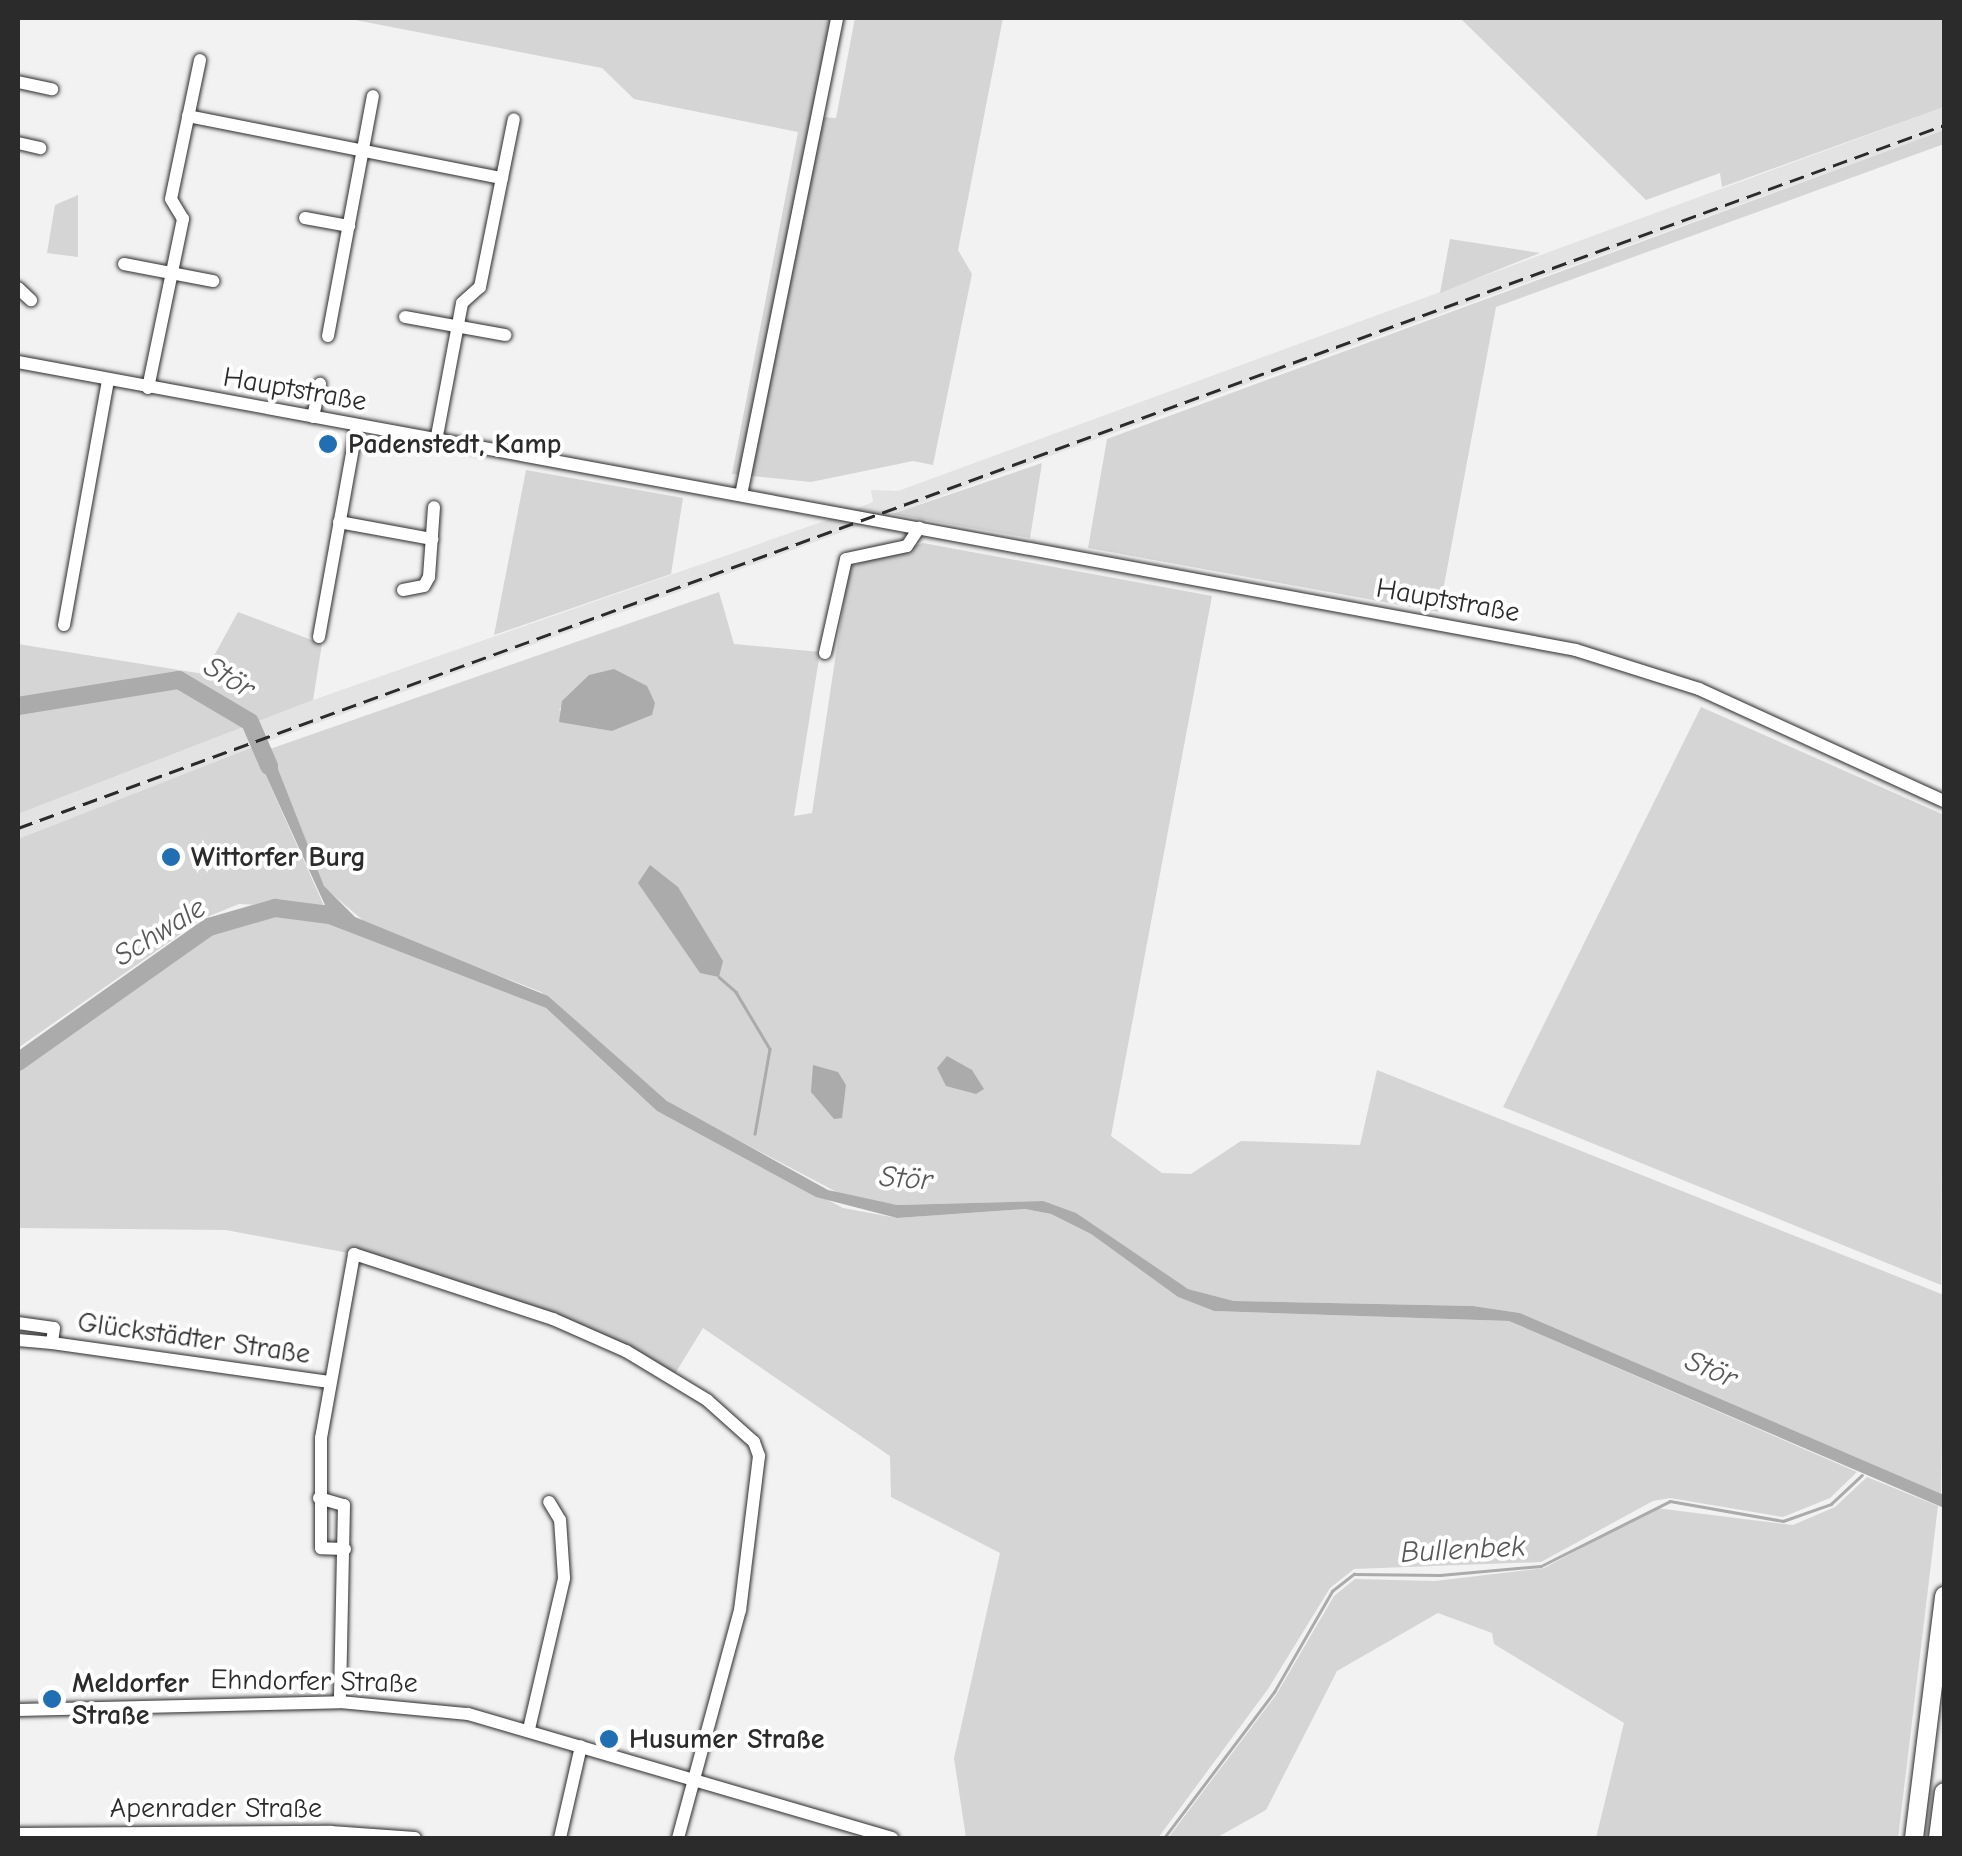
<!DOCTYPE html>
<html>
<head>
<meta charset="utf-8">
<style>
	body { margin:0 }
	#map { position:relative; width:1962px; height:1856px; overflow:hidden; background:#f2f2f2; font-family:"Comic Neue",sans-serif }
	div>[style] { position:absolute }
	.built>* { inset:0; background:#e3e3e3 }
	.green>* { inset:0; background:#d5d5d5 }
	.water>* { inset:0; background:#ababab }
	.stream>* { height:2.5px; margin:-1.25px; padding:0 1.25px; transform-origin:1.25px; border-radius:1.25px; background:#ababab }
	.river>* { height:18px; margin:-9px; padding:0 9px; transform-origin:9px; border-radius:9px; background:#ababab }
	.roads { filter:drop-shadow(0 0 2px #2b2b2b) drop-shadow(0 0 2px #2b2b2b) }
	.minor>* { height:12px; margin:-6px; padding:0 6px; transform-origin:6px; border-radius:6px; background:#fff }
	.highway>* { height:18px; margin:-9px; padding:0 9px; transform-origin:9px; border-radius:9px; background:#fff }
	.rail>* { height:2.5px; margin-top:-1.25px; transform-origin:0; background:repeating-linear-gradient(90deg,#2b2b2b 0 15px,transparent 0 23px) }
	.dots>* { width:28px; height:28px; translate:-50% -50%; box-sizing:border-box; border:5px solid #fff; border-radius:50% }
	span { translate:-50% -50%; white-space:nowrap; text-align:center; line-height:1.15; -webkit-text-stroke:8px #fff; paint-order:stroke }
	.street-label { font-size:28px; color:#2b2b2b }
	.poi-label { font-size:28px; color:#2b2b2b; font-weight:700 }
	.left { translate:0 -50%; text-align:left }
	.water-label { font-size:30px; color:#585858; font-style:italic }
	.frame { position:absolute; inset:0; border:20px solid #2b2b2b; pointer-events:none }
</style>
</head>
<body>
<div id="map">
	<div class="built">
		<div style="clip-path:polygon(1944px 107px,1944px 130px,258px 745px,18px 839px,18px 814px,313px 700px,833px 518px,873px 502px,871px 490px,898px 491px)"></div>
	</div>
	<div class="green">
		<div style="clip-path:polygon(345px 18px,837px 18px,821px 117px,836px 118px,855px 18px,1003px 18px,958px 250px,972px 274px,933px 465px,913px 461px,811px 482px,732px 474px,798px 132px,634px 99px,602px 68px)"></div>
		<div style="clip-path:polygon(1460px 18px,1944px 18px,1944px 107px,1722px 187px,1720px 173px,1646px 200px)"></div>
		<div style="clip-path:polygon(1944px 130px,1944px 144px,1496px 307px,1439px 612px,1088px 548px,1107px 439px)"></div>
		<div style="clip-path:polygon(78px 195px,78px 257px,47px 253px,55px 205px)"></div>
		<div style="clip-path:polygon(1450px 239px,1540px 253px,1440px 293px)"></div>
		<div style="clip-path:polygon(1042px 463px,1030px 538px,892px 514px)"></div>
		<div style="clip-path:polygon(526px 470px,683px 498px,671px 574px,494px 635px)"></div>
		<div style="clip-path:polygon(evenodd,923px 543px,1212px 596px,1111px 1136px,1162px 1173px,1191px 1174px,1241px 1141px,1360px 1145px,1377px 1070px,1944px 1295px,1941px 1494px,1520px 1313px,1473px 1306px,1234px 1301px,1188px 1289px,1043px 1201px,897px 1205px,848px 1198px,673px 1106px,541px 992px,367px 924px,324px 887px,270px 749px,719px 592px,734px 644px,820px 652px,794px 816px,812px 813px,849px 567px,923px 543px,589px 675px,652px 715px,612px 731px,559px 710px,589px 675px)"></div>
		<div style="clip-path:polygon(238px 612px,322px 644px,313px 700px,18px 814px,18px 644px,204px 674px)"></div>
		<div style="clip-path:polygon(1701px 707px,1944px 815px,1941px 1285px,1503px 1107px)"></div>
		<div style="clip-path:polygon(253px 747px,325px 908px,239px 904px,202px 919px,18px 1048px,18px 839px)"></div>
		<div style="clip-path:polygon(271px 913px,347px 927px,546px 1008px,657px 1111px,843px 1208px,897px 1218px,1025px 1209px,1051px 1214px,1091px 1234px,1178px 1297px,1214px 1311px,1509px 1321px,1857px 1472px,1830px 1498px,1783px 1517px,1670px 1498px,1653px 1501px,1541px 1562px,1354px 1569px,1330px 1588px,1268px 1689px,1158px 1838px,966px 1838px,954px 1758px,1000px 1553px,891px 1497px,890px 1456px,703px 1328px,673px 1377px,626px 1351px,354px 1254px,226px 1230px,18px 1228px,18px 1062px,209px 927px,216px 930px)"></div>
		<div style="clip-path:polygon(1867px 1477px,1938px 1506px,1898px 1838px,1596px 1838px,1624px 1723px,1494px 1644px,1492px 1633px,1438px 1613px,1337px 1671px,1266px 1810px,1216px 1838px,1168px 1838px,1276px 1695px,1334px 1596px,1355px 1579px,1435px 1581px,1544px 1568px,1656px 1508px,1793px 1525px,1835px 1507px)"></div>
	</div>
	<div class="water">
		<div style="clip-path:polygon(614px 669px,647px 686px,655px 703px,652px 715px,612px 731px,559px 722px,562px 701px,589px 675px)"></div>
		<div style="clip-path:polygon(267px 741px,324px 886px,355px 917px,548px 996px,667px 1101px,828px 1190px,897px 1205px,1043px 1201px,1076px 1213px,1188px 1289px,1234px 1301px,1473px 1306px,1520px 1313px,1944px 1495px,1944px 1508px,1509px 1321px,1214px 1311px,1178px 1297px,1091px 1234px,1051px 1214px,1025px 1209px,897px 1218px,816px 1197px,657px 1111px,546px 1008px,310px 917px,311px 906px,325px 905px,253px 747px)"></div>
		<div style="clip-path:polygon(650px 865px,678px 887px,723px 961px,719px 977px,700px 973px,638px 883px)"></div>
		<div style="clip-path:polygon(947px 1056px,972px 1070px,984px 1089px,976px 1094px,946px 1086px,937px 1068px)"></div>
		<div style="clip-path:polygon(813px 1065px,838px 1072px,846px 1085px,842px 1118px,834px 1119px,811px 1092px)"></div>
	</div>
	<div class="stream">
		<div style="left:719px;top:977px;width:23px;rotate:41deg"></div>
		<div style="left:736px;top:992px;width:66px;rotate:59.2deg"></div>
		<div style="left:770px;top:1049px;width:86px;rotate:100deg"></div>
		<div style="left:1164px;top:1838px;width:183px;rotate:-53deg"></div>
		<div style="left:1274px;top:1692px;width:116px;rotate:-60.1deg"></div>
		<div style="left:1332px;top:1591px;width:28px;rotate:-38deg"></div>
		<div style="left:1354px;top:1574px;width:86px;rotate:0.7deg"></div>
		<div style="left:1440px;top:1575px;width:101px;rotate:-5.1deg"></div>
		<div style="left:1541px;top:1566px;width:144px;rotate:-26.7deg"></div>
		<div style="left:1670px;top:1501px;width:115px;rotate:10deg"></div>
		<div style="left:1783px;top:1521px;width:51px;rotate:-19.5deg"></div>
		<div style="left:1831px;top:1504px;width:42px;rotate:-43.1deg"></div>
	</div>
	<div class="river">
		<div style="left:18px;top:706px;width:163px;rotate:-9.2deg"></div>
		<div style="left:179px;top:680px;width:82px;rotate:30.6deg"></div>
		<div style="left:250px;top:722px;width:48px;rotate:66.6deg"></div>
		<div style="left:18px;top:1062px;width:234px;rotate:-35.3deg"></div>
		<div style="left:209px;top:927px;width:69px;rotate:-16.1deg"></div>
		<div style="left:275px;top:908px;width:55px;rotate:7.3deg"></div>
	</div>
	<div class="roads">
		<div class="minor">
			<div style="left:18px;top:82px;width:35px;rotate:12deg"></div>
			<div style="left:188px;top:116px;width:320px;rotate:11.2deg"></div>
			<div style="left:18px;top:143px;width:23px;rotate:13deg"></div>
			<div style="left:305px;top:218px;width:45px;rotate:10.3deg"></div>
			<div style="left:124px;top:264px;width:91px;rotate:10.8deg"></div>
			<div style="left:18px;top:288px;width:18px;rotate:43deg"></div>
			<div style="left:405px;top:317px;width:102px;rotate:10.2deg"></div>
			<div style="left:328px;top:336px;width:244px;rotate:-79.4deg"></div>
			<div style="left:18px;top:362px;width:1584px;rotate:10.47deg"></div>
			<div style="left:1576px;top:650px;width:129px;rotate:17.6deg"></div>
			<div style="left:1699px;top:689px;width:269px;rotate:24.6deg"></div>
			<div style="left:148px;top:388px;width:173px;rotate:-78.3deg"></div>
			<div style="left:183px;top:219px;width:23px;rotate:-121deg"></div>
			<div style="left:171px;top:199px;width:142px;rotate:-78.2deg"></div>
			<div style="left:313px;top:417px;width:34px;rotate:-78deg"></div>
			<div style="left:436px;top:441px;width:140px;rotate:-79.3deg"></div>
			<div style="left:462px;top:303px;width:24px;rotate:-42deg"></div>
			<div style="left:480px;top:287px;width:171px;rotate:-78.6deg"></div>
			<div style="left:741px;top:495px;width:487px;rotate:-78.6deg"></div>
			<div style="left:339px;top:522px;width:95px;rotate:10.4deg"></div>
			<div style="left:403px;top:590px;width:21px;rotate:-11deg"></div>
			<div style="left:424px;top:586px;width:10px;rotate:-61deg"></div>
			<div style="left:429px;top:577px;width:70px;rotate:-85.9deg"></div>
			<div style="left:64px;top:625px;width:248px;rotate:-79.8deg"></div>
			<div style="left:319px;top:637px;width:215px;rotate:-79.8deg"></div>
			<div style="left:825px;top:653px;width:96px;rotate:-77.4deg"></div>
			<div style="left:846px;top:559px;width:62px;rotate:-12deg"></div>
			<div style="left:907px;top:546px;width:22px;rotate:-56deg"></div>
			<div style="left:18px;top:1323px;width:36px;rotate:8deg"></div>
			<div style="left:54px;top:1328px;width:15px;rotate:98deg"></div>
			<div style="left:52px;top:1343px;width:34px;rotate:-175deg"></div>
			<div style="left:52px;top:1343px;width:280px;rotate:8deg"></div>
			<div style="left:319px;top:1498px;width:26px;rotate:16deg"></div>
			<div style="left:344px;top:1505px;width:197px;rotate:91.2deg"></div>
			<div style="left:345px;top:1549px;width:24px;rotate:-178deg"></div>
			<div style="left:321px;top:1548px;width:110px;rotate:-90deg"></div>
			<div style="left:321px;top:1438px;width:187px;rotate:-79.8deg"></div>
			<div style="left:354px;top:1254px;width:209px;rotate:18.1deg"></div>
			<div style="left:553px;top:1319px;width:80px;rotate:23.7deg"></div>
			<div style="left:626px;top:1351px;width:95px;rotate:31.2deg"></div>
			<div style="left:707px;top:1400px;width:63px;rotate:41.8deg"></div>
			<div style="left:754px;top:1442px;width:15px;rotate:70deg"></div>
			<div style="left:759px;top:1456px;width:155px;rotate:97deg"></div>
			<div style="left:740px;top:1610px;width:236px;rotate:105.2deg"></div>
			<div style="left:18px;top:1710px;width:322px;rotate:-1.4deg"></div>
			<div style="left:340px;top:1702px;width:129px;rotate:5.4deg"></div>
			<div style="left:468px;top:1714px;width:442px;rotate:16.3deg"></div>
			<div style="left:529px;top:1729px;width:155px;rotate:-76.9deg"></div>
			<div style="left:564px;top:1578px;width:58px;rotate:-93.9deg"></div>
			<div style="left:560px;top:1520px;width:21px;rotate:-121deg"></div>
			<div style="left:18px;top:1834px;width:313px;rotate:-0.4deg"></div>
			<div style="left:331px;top:1832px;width:84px;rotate:4.1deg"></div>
			<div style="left:560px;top:1838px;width:94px;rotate:-77.1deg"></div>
		</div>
		<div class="highway">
			<div style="left:1914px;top:1838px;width:244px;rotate:-82.9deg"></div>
			<div style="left:1938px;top:1838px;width:46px;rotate:-82.6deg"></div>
		</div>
	</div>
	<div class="rail">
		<div style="left:18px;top:828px;width:2050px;rotate:-20.05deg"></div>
	</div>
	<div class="dots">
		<div style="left:328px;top:444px;background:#1f6fb2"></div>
		<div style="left:171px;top:857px;background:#1f6fb2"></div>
		<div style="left:52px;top:1699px;background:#1f6fb2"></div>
		<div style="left:609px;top:1739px;background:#1f6fb2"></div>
	</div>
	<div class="street-label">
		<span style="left:295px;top:389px;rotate:10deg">Hauptstraße</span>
		<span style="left:1448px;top:600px;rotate:10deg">Hauptstraße</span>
		<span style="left:194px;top:1338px;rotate:8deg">Glückstädter Straße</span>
		<span style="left:314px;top:1681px;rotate:1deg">Ehndorfer Straße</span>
		<span style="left:216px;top:1808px">Apenrader Straße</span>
	</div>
	<div class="poi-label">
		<span class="left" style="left:348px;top:444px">Padenstedt, Kamp</span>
		<span class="left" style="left:191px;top:857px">Wittorfer Burg</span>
		<span class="left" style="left:72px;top:1699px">Meldorfer<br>Straße</span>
		<span class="left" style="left:629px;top:1739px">Husumer Straße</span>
	</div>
	<div class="water-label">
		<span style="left:229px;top:678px;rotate:31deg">Stör</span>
		<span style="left:160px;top:932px;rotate:-32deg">Schwale</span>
		<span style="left:906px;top:1179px;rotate:4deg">Stör</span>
		<span style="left:1711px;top:1370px;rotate:23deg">Stör</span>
		<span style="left:1463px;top:1550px;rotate:-3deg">Bullenbek</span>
	</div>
	<div class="frame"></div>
</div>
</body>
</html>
